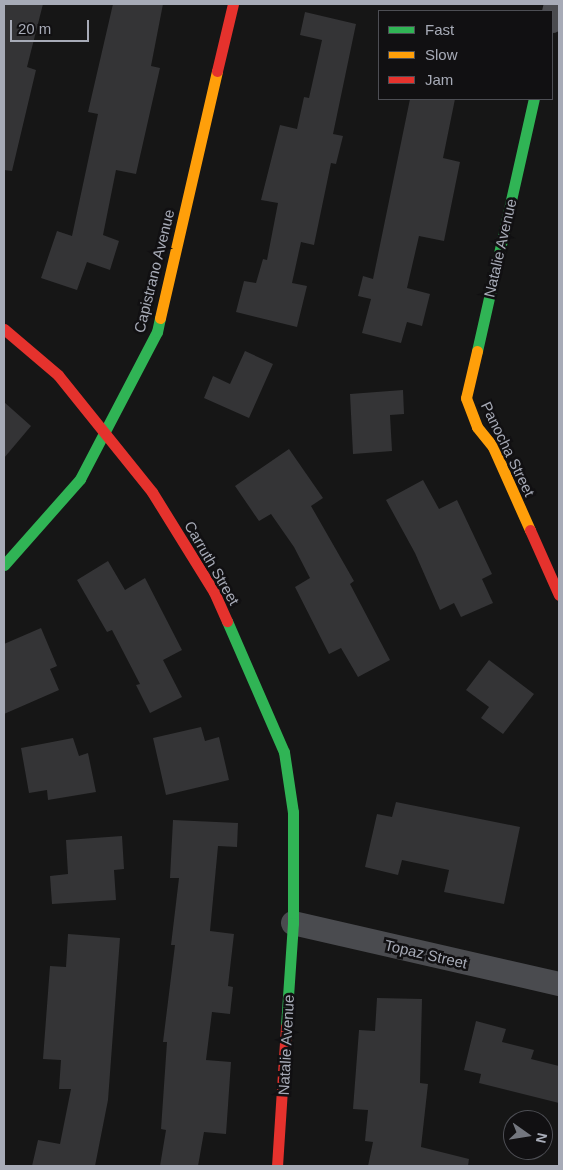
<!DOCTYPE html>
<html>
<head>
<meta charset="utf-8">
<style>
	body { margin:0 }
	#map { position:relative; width:563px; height:1170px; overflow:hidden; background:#161616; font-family:Arial,sans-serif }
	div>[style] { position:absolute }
	.building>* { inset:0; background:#343436 }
	.street>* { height:24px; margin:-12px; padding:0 12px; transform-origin:12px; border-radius:12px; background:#4a4b4f }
	.fast>* { height:11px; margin:-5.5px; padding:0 5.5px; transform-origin:5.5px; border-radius:5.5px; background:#30b455 }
	.slow>* { height:11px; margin:-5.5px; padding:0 5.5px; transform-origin:5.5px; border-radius:5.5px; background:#ff9f0a }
	.jam>* { height:11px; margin:-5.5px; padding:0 5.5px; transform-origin:5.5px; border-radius:5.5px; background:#e5322d }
	span { translate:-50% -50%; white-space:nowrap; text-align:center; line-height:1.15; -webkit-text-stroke:5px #111012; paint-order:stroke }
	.street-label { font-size:15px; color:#a7abb7 }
	.frame { position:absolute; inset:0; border:5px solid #a7abb7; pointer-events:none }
	.legend { position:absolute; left:378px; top:10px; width:175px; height:90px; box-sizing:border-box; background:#111012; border:1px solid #4d4e54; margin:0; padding:6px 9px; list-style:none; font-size:15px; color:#a7abb7 }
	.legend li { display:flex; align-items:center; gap:10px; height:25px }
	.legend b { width:25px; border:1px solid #4d4e54 }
	.north { position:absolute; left:503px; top:1110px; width:50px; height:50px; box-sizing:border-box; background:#111012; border:1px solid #4d4e54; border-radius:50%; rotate:103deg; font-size:14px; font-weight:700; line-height:20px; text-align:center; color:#a7abb7 }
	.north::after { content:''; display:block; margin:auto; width:18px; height:22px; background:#74777f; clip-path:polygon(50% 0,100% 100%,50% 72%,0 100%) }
	.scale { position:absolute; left:10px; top:20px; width:79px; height:22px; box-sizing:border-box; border:2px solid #a7abb7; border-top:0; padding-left:6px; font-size:15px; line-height:18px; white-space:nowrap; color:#a7abb7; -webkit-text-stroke:4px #111012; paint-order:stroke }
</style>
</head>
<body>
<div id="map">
	<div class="building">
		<div style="clip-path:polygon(4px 4px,43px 4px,27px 67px,36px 70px,12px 171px,4px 170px)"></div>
		<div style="clip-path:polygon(113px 4px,163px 4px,151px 66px,160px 68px,136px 174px,116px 170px,103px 235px,119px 241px,110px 270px,87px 262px,77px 290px,41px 278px,57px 231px,72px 236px,98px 114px,88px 112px)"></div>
		<div style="clip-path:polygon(305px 12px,356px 24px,333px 134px,343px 136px,336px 164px,331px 163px,314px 245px,301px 242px,292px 283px,307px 286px,297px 327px,236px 312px,244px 281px,256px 283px,263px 259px,267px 260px,278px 203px,261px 200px,280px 125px,297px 129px,304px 97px,309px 98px,322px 40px,300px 35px)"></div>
		<div style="clip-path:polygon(410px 99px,455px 99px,443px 158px,460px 162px,444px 241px,419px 236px,407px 288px,430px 294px,422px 326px,407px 322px,401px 343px,362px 333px,371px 299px,358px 296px,363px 276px,373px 279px)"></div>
		<div style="clip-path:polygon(245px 351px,273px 364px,249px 418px,204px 398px,213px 376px,230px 384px)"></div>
		<div style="clip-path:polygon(403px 390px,404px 414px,390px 415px,392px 451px,353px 454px,350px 394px)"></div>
		<div style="clip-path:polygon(4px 402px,31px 426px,4px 458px)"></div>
		<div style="clip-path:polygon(289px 449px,323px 498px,311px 506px,354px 581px,350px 584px,390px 660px,358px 677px,341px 648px,329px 654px,295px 587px,310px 578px,294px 547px,271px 514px,259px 521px,235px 486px)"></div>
		<div style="clip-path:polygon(423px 480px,439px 509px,457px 500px,492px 574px,482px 579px,493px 603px,461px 617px,454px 603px,440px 610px,415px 553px,386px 500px)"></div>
		<div style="clip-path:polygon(108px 561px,125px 590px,145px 578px,182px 650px,163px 660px,182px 697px,150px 713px,136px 685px,140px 684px,112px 630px,107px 632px,77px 580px)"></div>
		<div style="clip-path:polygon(41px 628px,57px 666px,50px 669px,59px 690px,4px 714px,4px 644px)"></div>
		<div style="clip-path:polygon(489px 660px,534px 694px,503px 734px,481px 718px,489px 707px,466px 690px)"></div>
		<div style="clip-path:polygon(201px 727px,205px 741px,219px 737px,229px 780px,166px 795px,153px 738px)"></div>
		<div style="clip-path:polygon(73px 738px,79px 756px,88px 753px,96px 792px,48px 800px,47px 790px,29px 793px,21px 748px)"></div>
		<div style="clip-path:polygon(396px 802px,520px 827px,504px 904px,444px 892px,449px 870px,402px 860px,398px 875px,365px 867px,377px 814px,392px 817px)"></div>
		<div style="clip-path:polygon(173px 820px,238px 823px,237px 847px,218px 846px,210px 931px,234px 934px,228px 986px,233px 987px,230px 1014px,212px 1012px,206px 1060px,231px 1062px,226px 1134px,204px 1132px,198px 1166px,160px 1166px,166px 1130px,161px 1129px,167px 1042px,163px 1042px,175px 945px,171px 945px,179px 878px,170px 878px)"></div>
		<div style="clip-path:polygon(122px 836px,124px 869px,114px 870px,116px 900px,52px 904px,50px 876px,68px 874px,66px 840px)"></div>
		<div style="clip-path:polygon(68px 934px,120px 938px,108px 1100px,95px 1166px,32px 1166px,38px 1140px,60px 1144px,71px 1089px,59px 1089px,61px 1060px,43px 1059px,50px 966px,66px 967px)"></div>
		<div style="clip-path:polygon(377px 998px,422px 999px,420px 1083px,428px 1084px,421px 1147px,469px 1159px,468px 1166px,368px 1166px,373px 1142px,365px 1141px,368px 1110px,353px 1109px,359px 1030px,375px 1031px)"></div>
		<div style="clip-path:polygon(476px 1021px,506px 1029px,502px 1042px,534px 1050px,531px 1059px,559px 1066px,559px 1103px,479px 1083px,481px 1074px,464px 1070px)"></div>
	</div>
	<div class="street">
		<div style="left:552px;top:21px;width:17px;rotate:-77deg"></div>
		<div style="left:293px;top:923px;width:273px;rotate:12.9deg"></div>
	</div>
	<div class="fast">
		<div style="left:477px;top:351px;width:258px;rotate:-77.3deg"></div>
		<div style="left:4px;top:565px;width:115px;rotate:-48.5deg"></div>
		<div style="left:80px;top:479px;width:166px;rotate:-62.4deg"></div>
		<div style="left:157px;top:332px;width:14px;rotate:-78deg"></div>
		<div style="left:227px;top:621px;width:143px;rotate:66.5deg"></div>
		<div style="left:284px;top:752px;width:61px;rotate:81.5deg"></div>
		<div style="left:293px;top:812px;width:111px;rotate:90deg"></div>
		<div style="left:293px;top:923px;width:103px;rotate:93.9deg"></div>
	</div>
	<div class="slow">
		<div style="left:160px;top:318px;width:253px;rotate:-77deg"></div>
		<div style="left:477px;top:351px;width:48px;rotate:103.2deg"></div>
		<div style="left:466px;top:398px;width:31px;rotate:69deg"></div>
		<div style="left:477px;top:427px;width:26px;rotate:51deg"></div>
		<div style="left:493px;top:447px;width:91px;rotate:66deg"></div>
	</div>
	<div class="jam">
		<div style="left:217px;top:71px;width:69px;rotate:-76.6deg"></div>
		<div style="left:4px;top:329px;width:71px;rotate:40.4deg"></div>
		<div style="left:58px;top:375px;width:150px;rotate:51.2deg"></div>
		<div style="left:152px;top:492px;width:118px;rotate:58.2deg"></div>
		<div style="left:214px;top:592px;width:32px;rotate:66deg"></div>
		<div style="left:530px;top:530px;width:71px;rotate:66deg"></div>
		<div style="left:277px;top:1166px;width:140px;rotate:-86.3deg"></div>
	</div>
	<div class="street-label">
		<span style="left:500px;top:248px;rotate:-77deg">Natalie Avenue</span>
		<span style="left:154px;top:271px;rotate:-76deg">Capistrano Avenue</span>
		<span style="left:508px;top:449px;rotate:64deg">Panocha Street</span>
		<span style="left:212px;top:563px;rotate:60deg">Carruth Street</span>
		<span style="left:426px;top:954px;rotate:13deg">Topaz Street</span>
		<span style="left:286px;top:1045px;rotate:-87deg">Natalie Avenue</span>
	</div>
	<div class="frame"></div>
	<ul class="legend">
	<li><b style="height:6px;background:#30b455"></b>Fast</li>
	<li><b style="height:6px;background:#ff9f0a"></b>Slow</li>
	<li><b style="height:6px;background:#e5322d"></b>Jam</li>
	</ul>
	<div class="north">N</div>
	<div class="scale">20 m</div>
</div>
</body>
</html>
